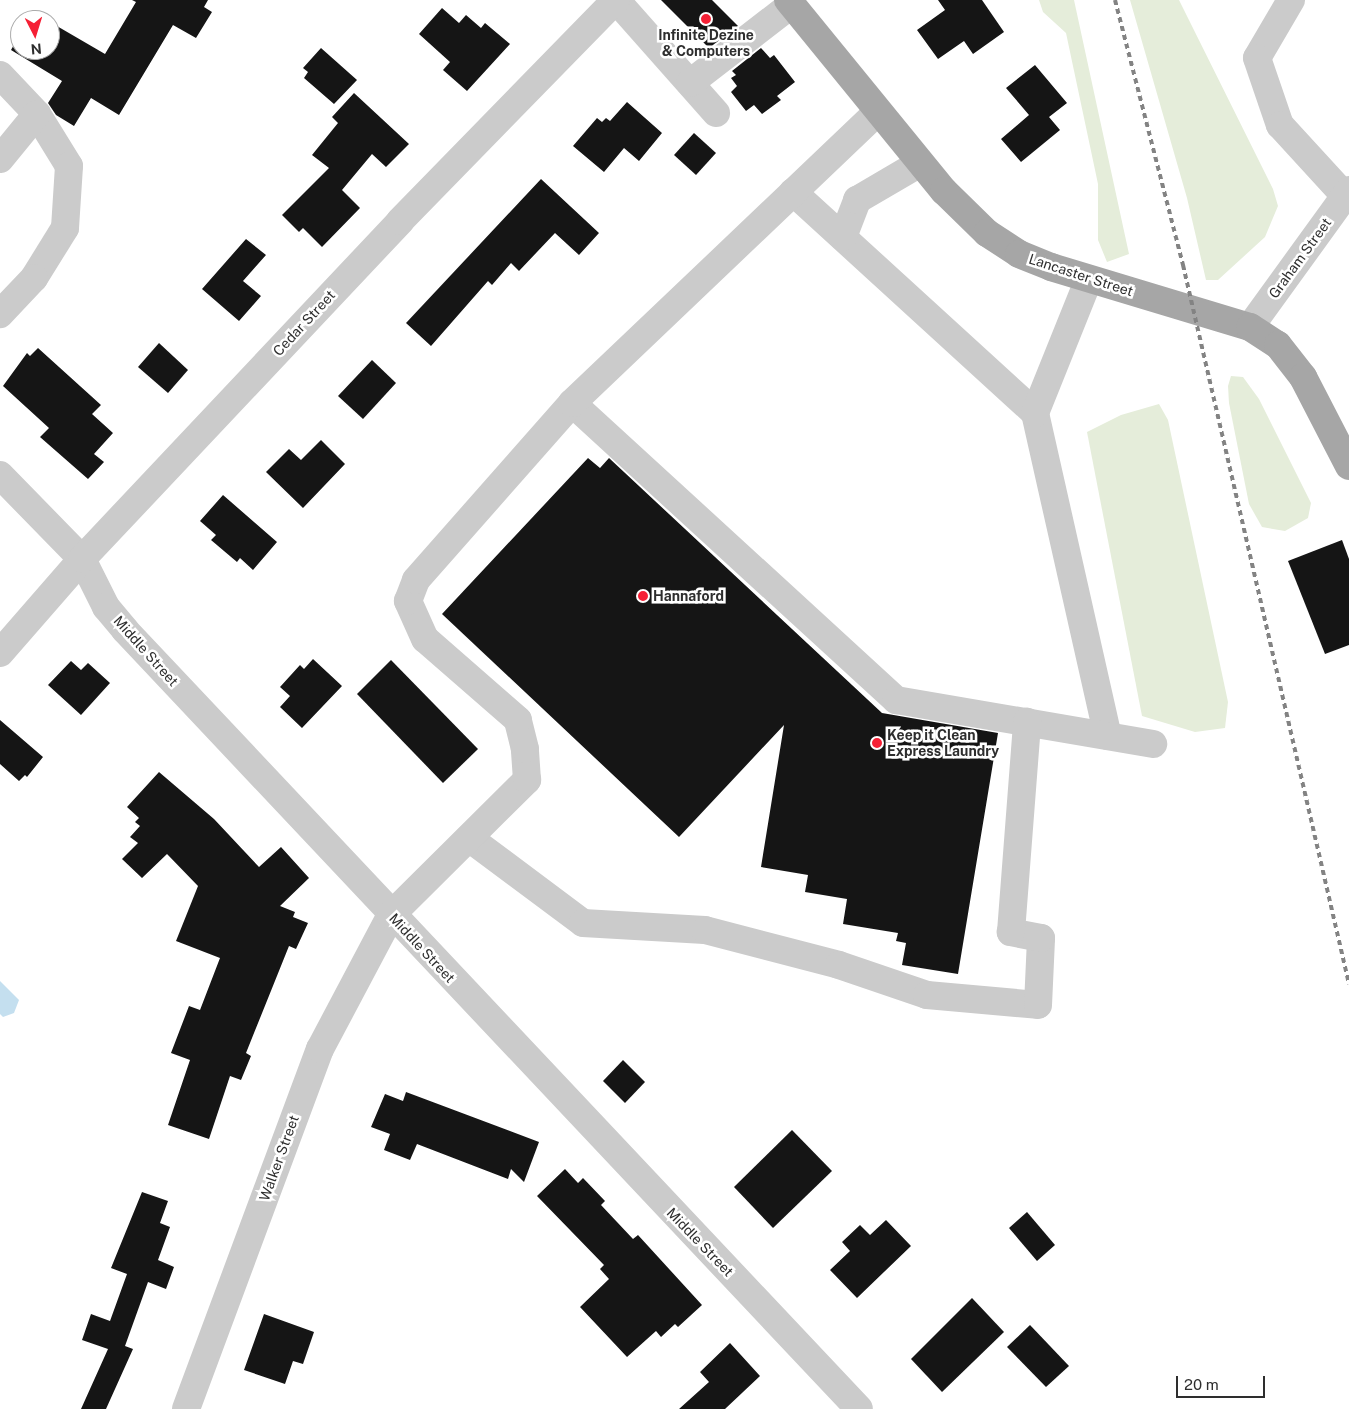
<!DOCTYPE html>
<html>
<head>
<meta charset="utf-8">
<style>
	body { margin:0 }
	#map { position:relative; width:1349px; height:1409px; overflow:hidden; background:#fff; font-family:"Public Sans",sans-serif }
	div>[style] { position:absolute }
	.green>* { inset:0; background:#e5edda }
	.water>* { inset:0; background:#c4dfef }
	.building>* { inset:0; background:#151515 }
	.minor>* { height:28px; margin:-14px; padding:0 14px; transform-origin:14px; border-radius:14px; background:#cbcbcb }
	.major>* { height:28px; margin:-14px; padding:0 14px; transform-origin:14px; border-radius:14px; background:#a6a6a6 }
	.rail>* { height:4px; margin-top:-2px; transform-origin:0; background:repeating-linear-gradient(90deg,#838383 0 5px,transparent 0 9px) }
	.dots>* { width:14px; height:14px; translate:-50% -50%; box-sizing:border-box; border:2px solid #fff; border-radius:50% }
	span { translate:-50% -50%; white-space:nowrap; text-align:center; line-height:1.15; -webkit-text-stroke:5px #fff; paint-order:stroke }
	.poi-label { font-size:14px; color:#2e2e2e; font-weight:700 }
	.left { translate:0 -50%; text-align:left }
	.street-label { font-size:14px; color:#2e2e2e }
	.north { position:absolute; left:10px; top:10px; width:50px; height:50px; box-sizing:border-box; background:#fff; border:1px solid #ababab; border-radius:50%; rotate:175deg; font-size:14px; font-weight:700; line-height:20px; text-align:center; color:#2e2e2e }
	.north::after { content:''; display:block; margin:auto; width:18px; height:22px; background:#f52035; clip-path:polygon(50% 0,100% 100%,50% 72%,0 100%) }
	.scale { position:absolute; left:1176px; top:1376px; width:89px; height:22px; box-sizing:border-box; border:2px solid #2e2e2e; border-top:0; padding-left:6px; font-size:15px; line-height:18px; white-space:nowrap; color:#2e2e2e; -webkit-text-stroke:4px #fff; paint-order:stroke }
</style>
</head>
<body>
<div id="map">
	<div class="green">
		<div style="clip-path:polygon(1039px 0,1074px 0,1129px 254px,1107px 262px,1098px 240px,1098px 184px,1066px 33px,1043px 12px)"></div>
		<div style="clip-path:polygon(1130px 0,1179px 0,1273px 189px,1278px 206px,1265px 237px,1218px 280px,1206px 280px,1187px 198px)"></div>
		<div style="clip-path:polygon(1231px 376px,1243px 377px,1259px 399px,1311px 503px,1308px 518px,1285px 531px,1262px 527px,1249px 504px,1229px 403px,1228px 386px)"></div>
		<div style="clip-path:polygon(1159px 404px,1168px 420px,1228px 702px,1225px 728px,1195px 732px,1142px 716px,1087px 432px,1121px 415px)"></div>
	</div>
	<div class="water">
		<div style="clip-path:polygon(0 981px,19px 1000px,14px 1013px,3px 1017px,0 1014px)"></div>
	</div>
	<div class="building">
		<div style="clip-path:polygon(132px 0,208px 0,204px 7px,212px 12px,196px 38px,173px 25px,119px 115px,91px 98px,74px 126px,56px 115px,48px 103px,62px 81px,11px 50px,20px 34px,20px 50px,50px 50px,50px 22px,105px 54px,136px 2px)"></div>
		<div style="clip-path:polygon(661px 0,712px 0,738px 26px,709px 48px)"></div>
		<div style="clip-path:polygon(938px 0,982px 0,1004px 32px,973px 54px,964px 41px,938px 59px,917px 30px,945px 10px)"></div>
		<div style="clip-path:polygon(442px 8px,459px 23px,466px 15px,481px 28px,485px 23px,510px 44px,467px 91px,443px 70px,450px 62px,419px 34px)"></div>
		<div style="clip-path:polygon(33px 12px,47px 20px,28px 20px)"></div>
		<div style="clip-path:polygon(321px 48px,357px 80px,334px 104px,304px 78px,308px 72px,303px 68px)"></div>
		<div style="clip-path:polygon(761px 48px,770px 58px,774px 55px,795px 82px,777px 96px,781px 100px,762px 114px,754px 105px,746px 111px,731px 92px,737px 86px,731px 78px,736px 75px,732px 71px)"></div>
		<div style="clip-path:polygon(1035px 65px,1067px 103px,1049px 117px,1060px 130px,1021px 162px,1001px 139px,1029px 115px,1006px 88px)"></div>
		<div style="clip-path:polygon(354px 93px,409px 144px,386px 167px,372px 154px,342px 190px,360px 208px,322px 247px,303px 228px,299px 232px,282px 215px,329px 168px,312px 155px,338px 123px,332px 117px)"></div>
		<div style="clip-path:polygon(627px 102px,662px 133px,639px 161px,624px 148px,604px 172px,573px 146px,597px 118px,602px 122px,606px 118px,610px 121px)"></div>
		<div style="clip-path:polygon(694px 133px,716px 153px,696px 175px,674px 155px)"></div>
		<div style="clip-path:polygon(541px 179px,599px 233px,579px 255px,555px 233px,519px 271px,511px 263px,492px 285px,488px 281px,431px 346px,406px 323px)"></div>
		<div style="clip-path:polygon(246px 239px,266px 255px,243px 281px,261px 296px,239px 321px,202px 289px)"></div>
		<div style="clip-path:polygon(159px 343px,188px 370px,168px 393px,138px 367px)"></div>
		<div style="clip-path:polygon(38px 348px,101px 405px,92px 414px,113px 433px,94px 454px,104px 462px,88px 479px,40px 437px,49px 428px,3px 386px,27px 353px,30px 356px)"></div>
		<div style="clip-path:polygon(372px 360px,396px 383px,363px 419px,338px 396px)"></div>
		<div style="clip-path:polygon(321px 440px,345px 464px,303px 508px,266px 472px,289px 449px,301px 460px)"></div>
		<div style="clip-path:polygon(588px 458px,600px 468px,609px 458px,882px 713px,998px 733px,958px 974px,902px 965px,906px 943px,896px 941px,898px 933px,843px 924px,847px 899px,805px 892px,808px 875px,761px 867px,784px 725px,679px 837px,442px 614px)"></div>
		<div style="clip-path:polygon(223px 495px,277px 542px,253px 570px,240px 558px,237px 562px,211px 540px,216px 535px,200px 521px)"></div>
		<div style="clip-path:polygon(1342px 540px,1349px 559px,1349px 645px,1325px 654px,1288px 561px)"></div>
		<div style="clip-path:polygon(313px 659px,342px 686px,302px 728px,280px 707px,290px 696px,280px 687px,300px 665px,304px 669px)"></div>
		<div style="clip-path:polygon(391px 660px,478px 749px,443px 783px,357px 694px)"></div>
		<div style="clip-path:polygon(71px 661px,81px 670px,88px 663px,110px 683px,81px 715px,48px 685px)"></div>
		<div style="clip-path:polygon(0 720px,43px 757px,27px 777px,25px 775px,19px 781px,0 764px)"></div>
		<div style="clip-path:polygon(159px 772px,214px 819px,259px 867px,281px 847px,309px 878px,280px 906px,295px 912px,293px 917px,308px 923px,296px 949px,289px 946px,246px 1053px,251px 1056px,241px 1080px,230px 1076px,209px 1139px,168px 1125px,190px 1060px,171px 1053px,189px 1006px,200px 1010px,220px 958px,176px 941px,198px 886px,167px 854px,142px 878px,122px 859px,138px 843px,130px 837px,140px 826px,135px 822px,139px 818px,127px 807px)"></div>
		<div style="clip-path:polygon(623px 1060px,645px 1082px,625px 1103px,603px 1081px)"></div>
		<div style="clip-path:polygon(406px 1092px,539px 1142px,524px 1182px,511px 1169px,508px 1179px,417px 1144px,410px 1160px,384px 1150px,390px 1134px,371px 1127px,385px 1094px,403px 1101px)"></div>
		<div style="clip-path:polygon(792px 1130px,832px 1171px,773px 1228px,734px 1187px)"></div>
		<div style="clip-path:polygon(565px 1169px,578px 1183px,583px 1178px,605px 1201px,601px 1205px,633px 1239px,638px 1235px,702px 1305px,678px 1327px,675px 1324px,661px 1337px,656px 1331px,627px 1357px,580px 1307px,609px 1279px,600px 1269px,604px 1265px,537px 1196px)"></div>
		<div style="clip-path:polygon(142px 1192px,168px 1201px,160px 1223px,170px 1227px,158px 1260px,174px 1267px,166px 1289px,148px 1282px,125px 1346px,133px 1349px,106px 1409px,81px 1409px,108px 1349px,82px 1340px,91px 1314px,110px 1321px,127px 1274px,111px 1268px)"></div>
		<div style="clip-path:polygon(1027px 1212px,1055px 1245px,1037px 1261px,1009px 1228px)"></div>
		<div style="clip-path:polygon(886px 1220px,911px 1246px,857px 1298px,830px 1270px,850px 1251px,842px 1242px,860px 1225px,870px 1235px)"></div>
		<div style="clip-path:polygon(972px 1298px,1004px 1332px,942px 1392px,911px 1359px)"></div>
		<div style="clip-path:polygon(264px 1314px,314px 1332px,303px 1364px,293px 1361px,285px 1384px,244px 1370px)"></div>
		<div style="clip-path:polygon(1030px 1325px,1069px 1366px,1046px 1387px,1007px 1347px)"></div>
		<div style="clip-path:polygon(730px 1343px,760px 1376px,725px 1409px,679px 1409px,709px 1382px,700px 1372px)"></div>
	</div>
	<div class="minor">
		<div style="left:616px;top:0;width:151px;rotate:48.5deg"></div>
		<div style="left:1291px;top:0;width:67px;rotate:120.4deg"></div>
		<div style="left:1257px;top:58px;width:71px;rotate:71.1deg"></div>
		<div style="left:1280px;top:125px;width:96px;rotate:47.5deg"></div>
		<div style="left:0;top:75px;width:54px;rotate:46.5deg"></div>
		<div style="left:37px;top:114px;width:61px;rotate:58.4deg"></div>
		<div style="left:69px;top:166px;width:62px;rotate:93.7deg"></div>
		<div style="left:65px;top:228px;width:59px;rotate:121.8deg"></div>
		<div style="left:34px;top:278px;width:50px;rotate:133.4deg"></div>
		<div style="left:690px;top:83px;width:128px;rotate:-37.7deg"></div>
		<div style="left:0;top:159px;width:58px;rotate:-50.6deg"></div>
		<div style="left:793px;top:192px;width:328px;rotate:42.4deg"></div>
		<div style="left:1035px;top:413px;width:331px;rotate:77.3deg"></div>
		<div style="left:843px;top:237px;width:40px;rotate:-69deg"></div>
		<div style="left:857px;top:200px;width:73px;rotate:-30.4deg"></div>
		<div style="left:1250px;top:327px;width:169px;rotate:-54.1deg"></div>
		<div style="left:572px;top:403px;width:440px;rotate:42.5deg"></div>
		<div style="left:896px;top:700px;width:261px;rotate:9.7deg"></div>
		<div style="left:1035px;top:413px;width:144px;rotate:-68.1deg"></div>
		<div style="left:0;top:475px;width:117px;rotate:45.7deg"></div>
		<div style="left:82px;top:559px;width:54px;rotate:63.4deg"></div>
		<div style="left:106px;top:607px;width:30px;rotate:50deg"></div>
		<div style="left:125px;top:630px;width:1070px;rotate:46.7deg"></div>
		<div style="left:0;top:653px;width:125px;rotate:-48.9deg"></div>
		<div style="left:82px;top:559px;width:464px;rotate:-46.7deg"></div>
		<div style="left:400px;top:221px;width:309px;rotate:-45.7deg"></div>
		<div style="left:469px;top:838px;width:142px;rotate:36.7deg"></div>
		<div style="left:583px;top:923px;width:122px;rotate:3.3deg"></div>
		<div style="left:705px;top:930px;width:138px;rotate:14.6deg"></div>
		<div style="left:839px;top:965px;width:93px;rotate:18.8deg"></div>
		<div style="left:927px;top:995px;width:111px;rotate:5.1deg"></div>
		<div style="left:1038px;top:1005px;width:67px;rotate:-87.4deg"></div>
		<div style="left:1041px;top:938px;width:31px;rotate:-169deg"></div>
		<div style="left:1011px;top:932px;width:211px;rotate:-85.6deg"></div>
		<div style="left:186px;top:1409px;width:384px;rotate:-69.6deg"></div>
		<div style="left:320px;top:1049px;width:152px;rotate:-62.1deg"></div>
		<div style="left:391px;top:915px;width:192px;rotate:-44.8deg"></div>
		<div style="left:527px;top:780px;width:31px;rotate:-94deg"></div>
		<div style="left:525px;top:749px;width:30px;rotate:-104deg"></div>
		<div style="left:518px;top:720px;width:123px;rotate:-138.9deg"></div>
		<div style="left:425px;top:639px;width:42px;rotate:-114.1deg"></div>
		<div style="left:408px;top:601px;width:22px;rotate:-69deg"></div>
		<div style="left:416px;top:580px;width:236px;rotate:-48.6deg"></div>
		<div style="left:572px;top:403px;width:422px;rotate:-43.6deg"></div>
	</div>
	<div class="major">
		<div style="left:788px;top:0;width:247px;rotate:50.8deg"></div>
		<div style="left:944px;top:191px;width:60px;rotate:44.3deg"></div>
		<div style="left:987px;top:233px;width:38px;rotate:33deg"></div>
		<div style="left:1019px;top:254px;width:35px;rotate:22deg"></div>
		<div style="left:1051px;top:267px;width:208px;rotate:16.8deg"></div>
		<div style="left:1250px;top:327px;width:33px;rotate:33deg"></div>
		<div style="left:1278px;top:345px;width:41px;rotate:52deg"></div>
		<div style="left:1303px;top:377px;width:100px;rotate:62.7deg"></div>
	</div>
	<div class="rail">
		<div style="left:1115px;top:0;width:274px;rotate:75.6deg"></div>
		<div style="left:1183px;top:265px;width:738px;rotate:77deg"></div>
	</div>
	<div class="dots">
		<div style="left:706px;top:19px;background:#f52035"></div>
		<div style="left:643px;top:596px;background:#f52035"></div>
		<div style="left:877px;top:743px;background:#f52035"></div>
	</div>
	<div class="poi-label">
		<span style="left:706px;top:43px">Infinite Dezine<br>&amp; Computers</span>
		<span class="left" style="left:653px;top:596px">Hannaford</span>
		<span class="left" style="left:887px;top:743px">Keep it Clean<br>Express Laundry</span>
	</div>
	<div class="street-label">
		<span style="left:1300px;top:258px;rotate:-54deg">Graham Street</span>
		<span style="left:1081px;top:275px;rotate:18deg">Lancaster Street</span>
		<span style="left:304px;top:323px;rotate:-47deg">Cedar Street</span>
		<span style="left:146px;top:651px;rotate:48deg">Middle Street</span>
		<span style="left:422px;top:948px;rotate:47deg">Middle Street</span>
		<span style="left:279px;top:1158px;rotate:-70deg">Walker Street</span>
		<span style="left:700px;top:1242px;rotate:46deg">Middle Street</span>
	</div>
	<div class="north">N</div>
	<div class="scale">20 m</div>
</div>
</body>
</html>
